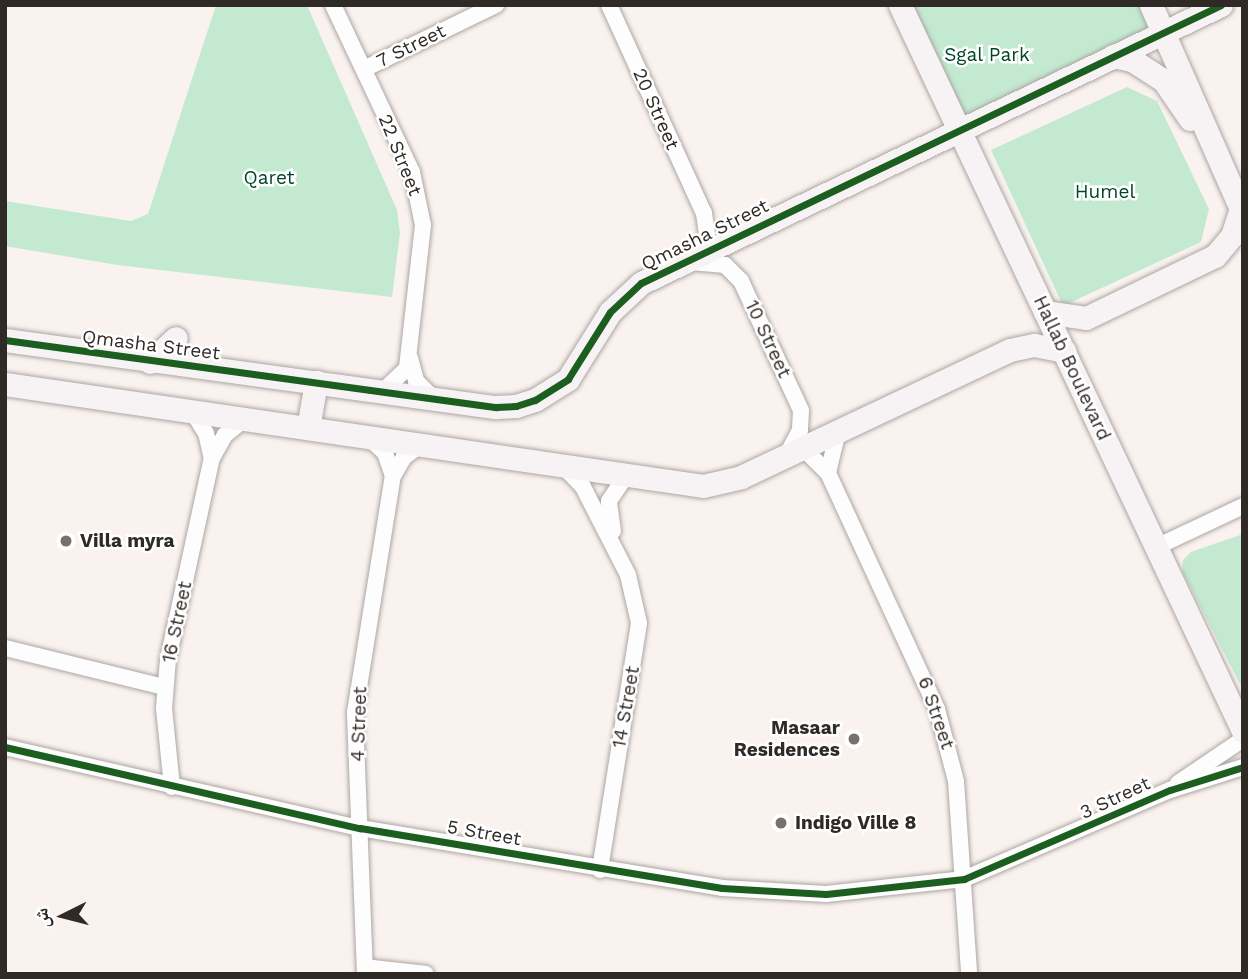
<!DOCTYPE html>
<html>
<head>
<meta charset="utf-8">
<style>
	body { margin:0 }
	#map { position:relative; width:1248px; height:979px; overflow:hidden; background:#faf2ef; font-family:"Work Sans","Noto Naskh Arabic",sans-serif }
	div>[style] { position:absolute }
	.green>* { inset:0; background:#c4e9d1 }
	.roads { filter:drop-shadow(0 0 2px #aca6a3) drop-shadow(0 0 2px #aca6a3) }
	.street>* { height:16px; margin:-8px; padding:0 8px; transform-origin:8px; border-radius:8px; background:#fefdfd }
	.secondary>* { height:23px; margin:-11.5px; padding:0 11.5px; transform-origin:11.5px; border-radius:11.5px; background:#f7f3f4 }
	.cycleway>* { height:7px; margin:-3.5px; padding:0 3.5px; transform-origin:3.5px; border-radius:3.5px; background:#1b5e20 }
	.dots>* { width:19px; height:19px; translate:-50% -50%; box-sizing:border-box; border:4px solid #fff; border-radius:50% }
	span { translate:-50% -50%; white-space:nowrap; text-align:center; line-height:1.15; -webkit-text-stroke:5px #fff; paint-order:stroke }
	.street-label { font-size:19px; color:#302a27 }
	.park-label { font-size:19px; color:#01452a }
	.poi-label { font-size:19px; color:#302a27; font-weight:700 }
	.left { translate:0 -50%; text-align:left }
	.right { translate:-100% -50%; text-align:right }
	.frame { position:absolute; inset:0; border:7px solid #302a27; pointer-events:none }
	.north { position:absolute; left:28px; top:881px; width:70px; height:70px; -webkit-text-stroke:5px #fff; paint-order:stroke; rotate:264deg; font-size:19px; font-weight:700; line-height:28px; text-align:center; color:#302a27 }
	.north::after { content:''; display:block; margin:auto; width:24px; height:32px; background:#302a27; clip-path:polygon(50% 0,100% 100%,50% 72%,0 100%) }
</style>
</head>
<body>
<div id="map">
	<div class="green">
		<div style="clip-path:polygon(216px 5px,307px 5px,397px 210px,400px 233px,392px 297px,117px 265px,5px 246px,5px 201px,131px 221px,148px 214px)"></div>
		<div style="clip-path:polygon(911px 5px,1141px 5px,1152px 29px,962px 121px)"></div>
		<div style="clip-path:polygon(1127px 87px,1157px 101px,1209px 209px,1201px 242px,1063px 306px,991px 150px)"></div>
		<div style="clip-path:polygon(1243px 534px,1243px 702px,1241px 686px,1182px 571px,1183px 560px,1191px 552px)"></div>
	</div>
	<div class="roads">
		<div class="street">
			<div style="left:333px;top:5px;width:185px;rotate:64.7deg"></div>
			<div style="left:412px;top:172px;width:54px;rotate:78.3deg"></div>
			<div style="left:423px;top:225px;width:144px;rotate:96.4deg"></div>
			<div style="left:407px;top:368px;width:33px;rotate:136deg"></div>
			<div style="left:609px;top:5px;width:229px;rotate:65.5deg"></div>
			<div style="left:704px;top:213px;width:21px;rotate:82deg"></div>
			<div style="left:707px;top:234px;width:21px;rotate:107deg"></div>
			<div style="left:364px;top:69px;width:147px;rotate:-25.9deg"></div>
			<div style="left:691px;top:262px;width:34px;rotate:5deg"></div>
			<div style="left:725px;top:265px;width:23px;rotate:45deg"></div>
			<div style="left:741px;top:281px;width:142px;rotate:65.1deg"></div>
			<div style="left:801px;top:410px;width:20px;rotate:93deg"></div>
			<div style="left:800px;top:430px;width:30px;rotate:118deg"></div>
			<div style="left:410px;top:358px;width:24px;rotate:75deg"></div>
			<div style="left:416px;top:381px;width:25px;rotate:45deg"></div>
			<div style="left:192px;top:411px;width:26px;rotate:58deg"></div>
			<div style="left:206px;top:433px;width:26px;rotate:77deg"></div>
			<div style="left:369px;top:438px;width:22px;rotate:43deg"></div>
			<div style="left:385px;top:453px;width:24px;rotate:71deg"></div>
			<div style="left:803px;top:448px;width:35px;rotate:45deg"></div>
			<div style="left:828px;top:473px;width:260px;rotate:65.2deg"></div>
			<div style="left:937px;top:709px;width:74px;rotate:75.2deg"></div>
			<div style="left:956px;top:781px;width:193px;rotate:86.1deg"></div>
			<div style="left:563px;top:466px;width:29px;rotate:46deg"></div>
			<div style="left:583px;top:487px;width:99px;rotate:62.9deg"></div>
			<div style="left:628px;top:575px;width:49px;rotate:77.1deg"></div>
			<div style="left:639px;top:623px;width:250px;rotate:99deg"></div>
			<div style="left:828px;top:473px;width:43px;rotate:-76.6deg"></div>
			<div style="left:613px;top:531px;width:30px;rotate:-98deg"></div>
			<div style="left:609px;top:501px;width:30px;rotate:-56deg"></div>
			<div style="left:1156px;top:547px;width:96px;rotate:-25.2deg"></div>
			<div style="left:5px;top:648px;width:164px;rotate:13.8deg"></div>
			<div style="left:5px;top:747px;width:364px;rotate:12.9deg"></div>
			<div style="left:360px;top:828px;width:367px;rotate:9.4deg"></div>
			<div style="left:722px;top:888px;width:104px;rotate:3.3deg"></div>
			<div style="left:826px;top:894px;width:139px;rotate:-6.2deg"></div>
			<div style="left:964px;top:879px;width:224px;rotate:-23.4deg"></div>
			<div style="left:1170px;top:790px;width:77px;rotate:-17.5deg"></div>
			<div style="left:1178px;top:783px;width:78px;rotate:-34.1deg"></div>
			<div style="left:172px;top:787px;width:79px;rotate:-95.8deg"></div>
			<div style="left:164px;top:708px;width:49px;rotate:-85.3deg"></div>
			<div style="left:168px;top:659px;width:206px;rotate:-77.7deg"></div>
			<div style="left:212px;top:458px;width:26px;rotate:-61deg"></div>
			<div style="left:225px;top:435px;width:26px;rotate:-39deg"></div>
			<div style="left:365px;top:967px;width:61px;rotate:6.5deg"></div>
			<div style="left:365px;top:974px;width:262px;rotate:-92.2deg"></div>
			<div style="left:355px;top:712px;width:239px;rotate:-80.9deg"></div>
			<div style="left:393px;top:476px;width:22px;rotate:-60deg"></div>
			<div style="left:404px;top:457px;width:22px;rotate:-36deg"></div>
		</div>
		<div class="secondary">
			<div style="left:900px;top:5px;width:803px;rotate:64.71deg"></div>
			<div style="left:1151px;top:5px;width:228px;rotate:66.2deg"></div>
			<div style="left:1113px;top:56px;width:19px;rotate:12deg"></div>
			<div style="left:1132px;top:60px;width:38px;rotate:33deg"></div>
			<div style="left:1164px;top:81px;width:46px;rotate:55.6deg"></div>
			<div style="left:1045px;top:312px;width:41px;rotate:8.3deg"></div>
			<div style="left:1086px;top:318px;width:143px;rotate:-25.7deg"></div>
			<div style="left:1215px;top:256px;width:26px;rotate:-50deg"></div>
			<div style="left:1232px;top:236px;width:28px;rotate:-72deg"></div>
			<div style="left:5px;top:340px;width:496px;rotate:7.8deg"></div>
			<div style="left:496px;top:407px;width:20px;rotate:-3deg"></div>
			<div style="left:516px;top:406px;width:20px;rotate:-18deg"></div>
			<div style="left:535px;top:400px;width:39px;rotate:-32deg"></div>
			<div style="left:568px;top:379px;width:79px;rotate:-57.9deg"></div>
			<div style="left:610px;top:312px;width:42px;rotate:-43.1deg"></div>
			<div style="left:641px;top:283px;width:643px;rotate:-25.61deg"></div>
			<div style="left:150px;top:362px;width:35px;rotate:-43deg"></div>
			<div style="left:5px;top:384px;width:705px;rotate:8.31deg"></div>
			<div style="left:703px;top:486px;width:39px;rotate:-13deg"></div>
			<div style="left:741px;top:477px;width:297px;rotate:-25.3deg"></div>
			<div style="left:1010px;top:350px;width:25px;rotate:-12deg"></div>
			<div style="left:1034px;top:345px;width:31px;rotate:11deg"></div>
			<div style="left:308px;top:428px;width:47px;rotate:-80.1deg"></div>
		</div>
	</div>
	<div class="cycleway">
		<div style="left:5px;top:340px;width:496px;rotate:7.8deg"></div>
		<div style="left:496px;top:407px;width:20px;rotate:-3deg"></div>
		<div style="left:516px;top:406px;width:20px;rotate:-18deg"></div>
		<div style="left:535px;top:400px;width:39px;rotate:-32deg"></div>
		<div style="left:568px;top:379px;width:79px;rotate:-57.9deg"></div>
		<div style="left:610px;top:312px;width:42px;rotate:-43.1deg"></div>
		<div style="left:641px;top:283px;width:643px;rotate:-25.61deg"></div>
		<div style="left:5px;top:747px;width:364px;rotate:12.9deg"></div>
		<div style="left:360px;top:828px;width:367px;rotate:9.4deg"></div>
		<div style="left:722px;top:888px;width:104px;rotate:3.3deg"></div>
		<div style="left:826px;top:894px;width:139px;rotate:-6.2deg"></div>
		<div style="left:964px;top:879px;width:224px;rotate:-23.4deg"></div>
		<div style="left:1170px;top:790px;width:77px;rotate:-17.5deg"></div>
	</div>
	<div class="dots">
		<div style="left:66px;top:541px;background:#77706d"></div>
		<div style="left:854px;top:739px;background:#77706d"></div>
		<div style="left:781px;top:823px;background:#77706d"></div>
	</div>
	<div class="street-label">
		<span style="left:411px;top:46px;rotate:-26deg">7 Street</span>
		<span style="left:656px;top:109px;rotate:66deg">20 Street</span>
		<span style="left:400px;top:155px;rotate:68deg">22 Street</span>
		<span style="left:705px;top:235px;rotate:-26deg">Qmasha Street</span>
		<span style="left:768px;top:339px;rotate:65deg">10 Street</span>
		<span style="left:151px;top:345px;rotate:7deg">Qmasha Street</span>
		<span style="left:1072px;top:368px;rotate:65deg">Hallab Boulevard</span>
		<span style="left:177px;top:622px;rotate:-78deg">16 Street</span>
		<span style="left:626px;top:707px;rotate:-80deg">14 Street</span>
		<span style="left:936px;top:713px;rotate:71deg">6 Street</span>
		<span style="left:359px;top:724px;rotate:-88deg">4 Street</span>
		<span style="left:1115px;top:798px;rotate:-25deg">3 Street</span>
		<span style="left:484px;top:833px;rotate:10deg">5 Street</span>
	</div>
	<div class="park-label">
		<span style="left:987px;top:55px">Sgal Park</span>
		<span style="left:269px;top:178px">Qaret</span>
		<span style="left:1105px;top:192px">Humel</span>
	</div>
	<div class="poi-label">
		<span class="left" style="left:80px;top:541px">Villa myra</span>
		<span class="right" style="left:840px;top:739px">Masaar<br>Residences</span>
		<span class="left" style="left:795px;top:823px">Indigo Ville 8</span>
	</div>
	<div class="frame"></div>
	<div class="north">ش</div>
</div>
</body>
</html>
